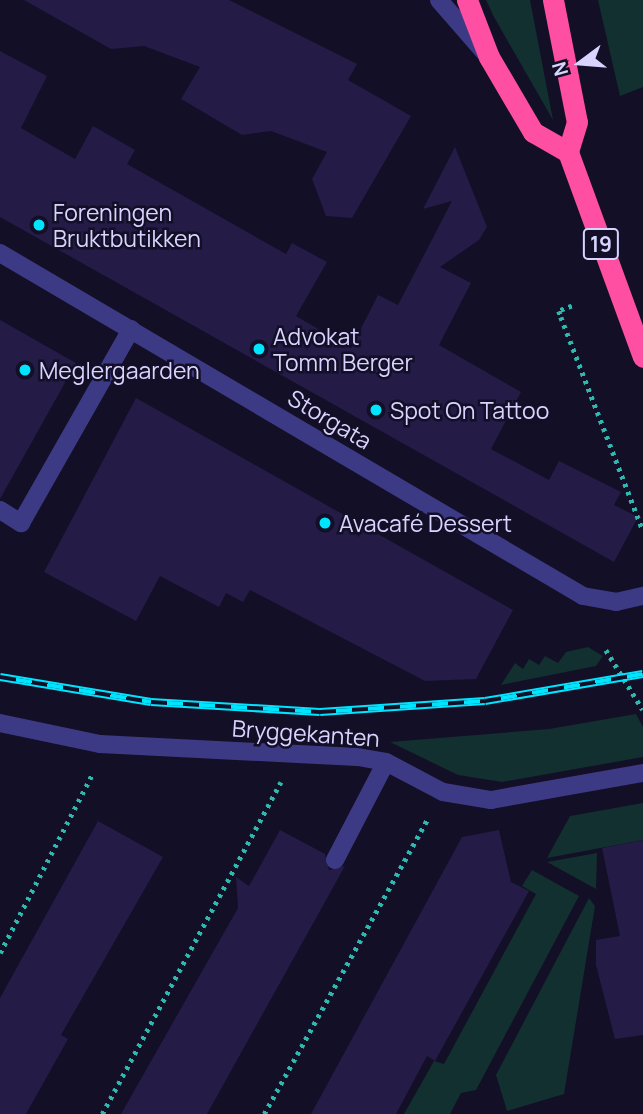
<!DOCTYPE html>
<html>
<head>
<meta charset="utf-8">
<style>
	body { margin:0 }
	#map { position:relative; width:643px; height:1114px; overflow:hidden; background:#130f26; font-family:Manrope,sans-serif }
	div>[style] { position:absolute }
	.green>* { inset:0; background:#12302f }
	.building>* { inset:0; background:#241b47 }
	.path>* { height:4.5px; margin-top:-2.25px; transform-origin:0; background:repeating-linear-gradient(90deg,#2fb8b0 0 3.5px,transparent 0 8.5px) }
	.minor>* { height:18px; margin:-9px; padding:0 9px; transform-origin:9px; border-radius:9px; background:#3d3a85 }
	.highway>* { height:21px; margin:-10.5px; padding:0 10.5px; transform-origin:10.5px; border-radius:10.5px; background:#ff4fa3 }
	.rail>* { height:8px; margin-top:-4px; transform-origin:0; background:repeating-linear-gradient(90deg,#130f26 0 16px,#00e5ff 0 32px); box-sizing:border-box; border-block:2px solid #00e5ff }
	.dots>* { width:19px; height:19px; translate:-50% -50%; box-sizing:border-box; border:4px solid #130f26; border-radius:50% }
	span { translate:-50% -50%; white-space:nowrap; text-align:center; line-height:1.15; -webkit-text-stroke:5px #130f26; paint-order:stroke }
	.shield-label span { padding:2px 5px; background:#130f26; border:2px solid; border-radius:5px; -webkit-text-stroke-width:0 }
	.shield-label { font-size:21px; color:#d9d4ff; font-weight:700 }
	.poi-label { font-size:23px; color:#d9d4ff }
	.left { translate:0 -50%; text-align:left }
	.street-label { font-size:23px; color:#d9d4ff }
	.north { position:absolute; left:545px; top:28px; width:70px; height:70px; -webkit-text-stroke:5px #130f26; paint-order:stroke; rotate:254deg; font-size:19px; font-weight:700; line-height:28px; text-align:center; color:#d9d4ff }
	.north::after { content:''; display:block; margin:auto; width:24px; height:32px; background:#d9d4ff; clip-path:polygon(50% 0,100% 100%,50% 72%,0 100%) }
</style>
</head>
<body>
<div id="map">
	<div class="green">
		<div style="clip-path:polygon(486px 0,530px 0,553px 120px,494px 17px)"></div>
		<div style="clip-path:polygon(598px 0,643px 0,643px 87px,620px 96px)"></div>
		<div style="clip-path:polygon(588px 647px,603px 656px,596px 666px,501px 685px,515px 663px,523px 669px,529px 659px,539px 665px,545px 656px,558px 663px,566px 652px)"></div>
		<div style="clip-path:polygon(636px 714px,643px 727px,643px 757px,502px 782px,458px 775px,390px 742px,549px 729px)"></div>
		<div style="clip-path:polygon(643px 803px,643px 840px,547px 858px,570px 816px)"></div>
		<div style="clip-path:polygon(597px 853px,596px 889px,547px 862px)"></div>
		<div style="clip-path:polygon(532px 870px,579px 896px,476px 1090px,461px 1093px,450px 1114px,404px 1114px,434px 1061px,444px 1064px,536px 894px,522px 886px)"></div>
		<div style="clip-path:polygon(589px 898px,595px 906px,564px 1094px,507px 1111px,496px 1075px)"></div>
	</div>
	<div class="building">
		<div style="clip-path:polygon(24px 0,229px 0,357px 64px,348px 80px,411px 116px,352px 218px,326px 216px,312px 179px,327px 152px,271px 131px,242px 135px,181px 99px,200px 67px,144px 46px,111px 49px)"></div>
		<div style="clip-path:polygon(0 51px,47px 76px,21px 128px,75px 159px,93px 126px,135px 150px,127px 164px,286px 254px,292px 243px,327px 262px,296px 316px,351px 348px,378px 295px,398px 305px,452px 201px,423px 209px,455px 147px,487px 227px,479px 240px,440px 267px,471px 283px,439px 345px,521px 392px,491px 449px,549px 480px,559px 461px,621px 492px,614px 505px,638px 517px,614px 562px,0 217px)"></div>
		<div style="clip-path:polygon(0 320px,76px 363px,0 499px)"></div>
		<div style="clip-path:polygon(136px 398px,513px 610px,476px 679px,425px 681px,250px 590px,243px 602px,226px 593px,219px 607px,160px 576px,136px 621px,44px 572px)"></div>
		<div style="clip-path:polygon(98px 821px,163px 857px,61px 1035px,68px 1039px,26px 1114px,0 1114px,0 998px)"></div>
		<div style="clip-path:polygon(280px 830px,325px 854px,329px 870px,345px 866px,207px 1114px,121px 1114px,238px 908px,236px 877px,249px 886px)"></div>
		<div style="clip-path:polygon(499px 830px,511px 882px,529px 891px,435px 1061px,427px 1056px,396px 1114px,311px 1114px,462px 837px)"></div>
		<div style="clip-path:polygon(643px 840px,643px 1035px,615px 1039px,596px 965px,596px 940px,620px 936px,602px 848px)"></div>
	</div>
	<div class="path">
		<div style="left:572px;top:306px;width:14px;rotate:159deg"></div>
		<div style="left:559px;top:311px;width:6px;rotate:72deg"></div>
		<div style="left:561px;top:317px;width:229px;rotate:69deg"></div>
		<div style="left:606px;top:650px;width:70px;rotate:58.3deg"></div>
		<div style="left:0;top:953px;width:203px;rotate:-62.7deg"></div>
		<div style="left:102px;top:1114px;width:377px;rotate:-61.7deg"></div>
		<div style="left:264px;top:1114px;width:338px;rotate:-61deg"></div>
	</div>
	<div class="minor">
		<div style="left:439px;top:0;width:70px;rotate:49deg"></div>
		<div style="left:0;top:253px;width:676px;rotate:30.47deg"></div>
		<div style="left:583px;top:596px;width:34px;rotate:10deg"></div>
		<div style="left:616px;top:602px;width:28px;rotate:-13deg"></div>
		<div style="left:0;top:510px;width:25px;rotate:32deg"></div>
		<div style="left:21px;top:523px;width:223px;rotate:-60.4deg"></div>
		<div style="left:0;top:723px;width:102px;rotate:11.9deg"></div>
		<div style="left:100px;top:744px;width:258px;rotate:2.9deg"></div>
		<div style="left:358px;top:757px;width:28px;rotate:10deg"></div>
		<div style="left:386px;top:762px;width:64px;rotate:27.8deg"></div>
		<div style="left:443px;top:792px;width:49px;rotate:9.5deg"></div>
		<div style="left:491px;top:800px;width:154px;rotate:-10.1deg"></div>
		<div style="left:335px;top:860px;width:110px;rotate:-62.5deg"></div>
	</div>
	<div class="highway">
		<div style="left:467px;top:0;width:61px;rotate:68.9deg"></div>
		<div style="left:489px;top:57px;width:87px;rotate:59.6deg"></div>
		<div style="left:533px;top:132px;width:40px;rotate:29.7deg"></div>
		<div style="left:553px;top:0;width:124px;rotate:78.9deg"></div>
		<div style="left:577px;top:122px;width:31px;rotate:107deg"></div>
		<div style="left:568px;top:152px;width:218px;rotate:69.9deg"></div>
	</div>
	<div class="rail">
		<div style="left:0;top:677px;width:153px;rotate:9.4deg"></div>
		<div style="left:151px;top:702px;width:169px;rotate:3.4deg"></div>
		<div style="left:320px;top:712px;width:165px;rotate:-3.8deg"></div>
		<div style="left:485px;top:701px;width:160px;rotate:-9.7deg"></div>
	</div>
	<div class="dots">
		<div style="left:39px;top:225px;background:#00e5ff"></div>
		<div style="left:259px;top:349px;background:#00e5ff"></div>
		<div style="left:25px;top:370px;background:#00e5ff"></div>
		<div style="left:376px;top:410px;background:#00e5ff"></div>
		<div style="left:325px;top:523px;background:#00e5ff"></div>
	</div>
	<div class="shield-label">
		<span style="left:601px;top:244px">19</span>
	</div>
	<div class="poi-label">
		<span class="left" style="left:53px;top:225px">Foreningen<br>Bruktbutikken</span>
		<span class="left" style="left:273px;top:349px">Advokat<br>Tomm Berger</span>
		<span class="left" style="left:39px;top:370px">Meglergaarden</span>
		<span class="left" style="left:390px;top:410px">Spot On Tattoo</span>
		<span class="left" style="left:339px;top:523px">Avacafé Dessert</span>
	</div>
	<div class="street-label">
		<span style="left:330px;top:419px;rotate:31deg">Storgata</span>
		<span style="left:306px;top:733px;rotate:4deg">Bryggekanten</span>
	</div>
	<div class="north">N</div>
</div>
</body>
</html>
